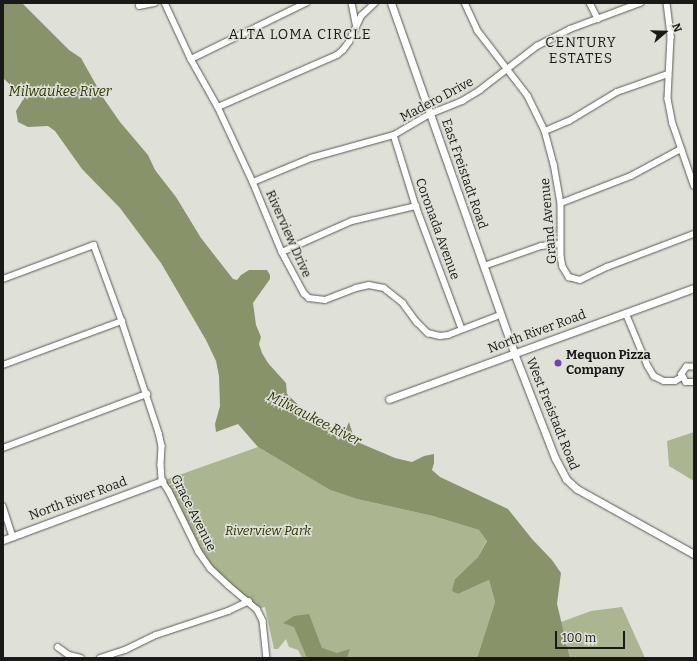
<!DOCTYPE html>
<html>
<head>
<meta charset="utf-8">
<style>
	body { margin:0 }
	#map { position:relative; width:697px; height:661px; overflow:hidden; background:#dfe1d8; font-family:Bitter,serif }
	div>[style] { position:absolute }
	.green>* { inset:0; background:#abb58f }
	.water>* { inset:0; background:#89936a }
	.roads { filter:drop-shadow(0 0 1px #595b53) drop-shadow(0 0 1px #595b53) }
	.minor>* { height:5.5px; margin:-2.75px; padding:0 2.75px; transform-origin:2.75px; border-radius:2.75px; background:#fff }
	.tertiary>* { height:7px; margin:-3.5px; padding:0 3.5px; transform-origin:3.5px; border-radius:3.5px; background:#fff }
	.dots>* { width:11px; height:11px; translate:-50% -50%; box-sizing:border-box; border:2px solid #dfe1d8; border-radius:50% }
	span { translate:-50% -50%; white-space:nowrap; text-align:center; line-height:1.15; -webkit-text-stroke:3px #dfe1d8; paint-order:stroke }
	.street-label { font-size:13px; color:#191a17 }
	.poi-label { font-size:13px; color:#191a17; font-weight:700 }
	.left { translate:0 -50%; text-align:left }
	.park-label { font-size:13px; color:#2a3200; font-style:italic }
	.neighbourhood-label { font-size:14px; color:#191a17; letter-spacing:1px }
	.water-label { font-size:14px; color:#2f3805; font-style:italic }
	.frame { position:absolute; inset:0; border:4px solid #191a17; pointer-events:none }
	.north { position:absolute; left:645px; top:12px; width:40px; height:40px; -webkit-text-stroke:3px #dfe1d8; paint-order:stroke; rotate:70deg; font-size:11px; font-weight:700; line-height:16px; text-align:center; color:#191a17 }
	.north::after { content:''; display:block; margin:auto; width:14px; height:18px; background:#191a17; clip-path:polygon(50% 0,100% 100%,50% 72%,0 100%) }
	.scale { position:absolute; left:555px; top:631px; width:70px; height:18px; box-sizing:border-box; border:2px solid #191a17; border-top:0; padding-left:5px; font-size:12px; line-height:14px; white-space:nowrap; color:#191a17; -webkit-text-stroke:3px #dfe1d8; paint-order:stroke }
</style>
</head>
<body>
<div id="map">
	<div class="green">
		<div style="clip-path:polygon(694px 432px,694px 481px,669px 466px,667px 441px)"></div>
		<div style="clip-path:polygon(258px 447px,330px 490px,357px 499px,433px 516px,479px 530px,487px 540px,478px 557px,455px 579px,458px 594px,489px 580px,495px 602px,477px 658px,302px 658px,298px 650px,289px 647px,286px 639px,278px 649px,274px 649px,265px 607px,257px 609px,210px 568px,162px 481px)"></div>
		<div style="clip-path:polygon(622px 607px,645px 658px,570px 658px,561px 622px,591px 611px)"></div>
	</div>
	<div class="water">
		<div style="clip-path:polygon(3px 3px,22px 3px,69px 50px,81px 58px,104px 99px,120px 122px,148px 155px,155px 170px,176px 197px,201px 238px,233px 279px,237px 280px,241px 275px,249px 270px,267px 270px,270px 275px,270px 279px,253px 303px,256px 325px,261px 337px,259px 344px,262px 353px,268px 363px,286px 383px,287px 394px,314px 420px,334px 429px,346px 429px,349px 422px,355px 441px,395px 458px,412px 462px,424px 456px,434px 454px,434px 463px,432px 470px,440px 477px,508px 509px,532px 539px,552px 560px,561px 573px,557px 604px,570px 658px,477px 658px,495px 602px,489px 580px,458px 594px,452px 591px,455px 579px,478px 557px,487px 541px,479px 530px,433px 516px,357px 499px,330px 490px,258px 447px,238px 424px,216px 432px,215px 424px,220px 406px,219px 376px,216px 361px,206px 340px,161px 263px,120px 208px,82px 169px,55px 131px,48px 126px,28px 127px,18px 122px,16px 111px,24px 98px,3px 78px)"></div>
		<div style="clip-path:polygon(309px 614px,322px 648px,337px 653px,350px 649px,347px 658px,307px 658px,294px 627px,283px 623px,294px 616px)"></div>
	</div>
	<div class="roads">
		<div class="minor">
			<div style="left:165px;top:3px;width:62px;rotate:65.1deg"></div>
			<div style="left:191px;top:59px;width:55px;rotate:60.6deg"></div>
			<div style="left:218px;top:107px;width:83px;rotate:65deg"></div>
			<div style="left:253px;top:182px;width:76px;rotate:67.5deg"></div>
			<div style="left:282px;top:252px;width:47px;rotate:61.8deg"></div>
			<div style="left:304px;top:293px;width:7px;rotate:45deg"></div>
			<div style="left:309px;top:298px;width:16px;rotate:7deg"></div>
			<div style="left:325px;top:300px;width:33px;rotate:-21deg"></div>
			<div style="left:356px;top:288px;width:13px;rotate:-13deg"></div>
			<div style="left:369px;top:285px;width:15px;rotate:11deg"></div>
			<div style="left:384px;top:288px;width:24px;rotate:38deg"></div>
			<div style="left:403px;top:303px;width:24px;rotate:54deg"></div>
			<div style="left:417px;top:322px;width:16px;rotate:45deg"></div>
			<div style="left:428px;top:333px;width:12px;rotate:14deg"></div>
			<div style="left:440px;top:336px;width:8px;rotate:-7deg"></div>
			<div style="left:448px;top:335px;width:56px;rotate:-21deg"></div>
			<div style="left:352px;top:3px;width:21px;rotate:79deg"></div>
			<div style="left:465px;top:3px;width:31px;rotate:65deg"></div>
			<div style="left:478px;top:31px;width:82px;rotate:52.4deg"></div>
			<div style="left:528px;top:96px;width:39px;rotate:64deg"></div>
			<div style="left:545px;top:131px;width:34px;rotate:75deg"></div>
			<div style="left:554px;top:164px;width:40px;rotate:80deg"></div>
			<div style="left:561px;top:203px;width:54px;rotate:90deg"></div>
			<div style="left:561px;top:257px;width:10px;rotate:79deg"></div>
			<div style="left:563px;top:267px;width:12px;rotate:59deg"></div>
			<div style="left:569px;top:277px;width:11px;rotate:15deg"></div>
			<div style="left:580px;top:280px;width:30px;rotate:-26deg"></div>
			<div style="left:607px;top:267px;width:93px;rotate:-20.8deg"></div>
			<div style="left:590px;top:3px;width:18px;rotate:63deg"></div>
			<div style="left:667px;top:3px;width:34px;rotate:83deg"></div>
			<div style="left:671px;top:37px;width:62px;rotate:92.8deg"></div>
			<div style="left:668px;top:99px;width:25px;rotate:79deg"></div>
			<div style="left:673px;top:124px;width:65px;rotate:71deg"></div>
			<div style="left:139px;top:6px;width:16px;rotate:-11deg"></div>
			<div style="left:191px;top:59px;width:128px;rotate:-26deg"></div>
			<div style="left:218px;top:107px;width:130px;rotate:-23.6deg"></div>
			<div style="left:337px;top:55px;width:8px;rotate:-40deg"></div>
			<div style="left:343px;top:50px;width:10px;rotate:-53deg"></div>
			<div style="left:349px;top:42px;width:29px;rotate:-65deg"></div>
			<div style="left:361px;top:16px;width:19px;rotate:-43deg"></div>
			<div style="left:545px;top:131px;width:26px;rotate:-23deg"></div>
			<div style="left:569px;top:121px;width:56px;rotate:-31.1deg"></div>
			<div style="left:617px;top:92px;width:54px;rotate:-19.4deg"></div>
			<div style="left:394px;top:135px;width:74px;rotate:72.8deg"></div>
			<div style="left:416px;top:206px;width:131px;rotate:69.5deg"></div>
			<div style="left:253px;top:182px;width:63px;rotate:-22.5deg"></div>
			<div style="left:311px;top:158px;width:86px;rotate:-15.5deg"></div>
			<div style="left:394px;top:135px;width:42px;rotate:-30.3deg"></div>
			<div style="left:430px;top:114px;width:35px;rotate:-22deg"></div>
			<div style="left:462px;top:101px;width:21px;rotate:-31deg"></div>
			<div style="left:480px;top:90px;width:72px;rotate:-37.7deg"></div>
			<div style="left:537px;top:46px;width:37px;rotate:-27deg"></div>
			<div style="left:570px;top:29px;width:75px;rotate:-20.4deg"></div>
			<div style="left:561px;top:203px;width:75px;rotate:-21.1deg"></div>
			<div style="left:631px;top:176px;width:57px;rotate:-28.4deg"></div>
			<div style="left:282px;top:252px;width:77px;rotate:-23.9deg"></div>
			<div style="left:352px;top:221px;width:66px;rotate:-13.2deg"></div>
			<div style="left:484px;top:266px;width:60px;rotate:-19.3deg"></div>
			<div style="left:541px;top:246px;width:19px;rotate:-6deg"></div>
			<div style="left:3px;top:279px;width:97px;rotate:-20.5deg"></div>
			<div style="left:94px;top:245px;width:81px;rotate:69.8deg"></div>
			<div style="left:122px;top:321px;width:118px;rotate:71.7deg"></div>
			<div style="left:159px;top:433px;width:13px;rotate:77deg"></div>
			<div style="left:162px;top:446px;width:19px;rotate:93deg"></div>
			<div style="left:161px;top:465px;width:16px;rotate:86deg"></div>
			<div style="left:162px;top:481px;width:12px;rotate:55deg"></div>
			<div style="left:169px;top:491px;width:68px;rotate:63.8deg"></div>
			<div style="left:199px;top:552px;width:19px;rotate:55deg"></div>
			<div style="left:210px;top:568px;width:25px;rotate:43deg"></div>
			<div style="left:228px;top:585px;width:38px;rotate:40deg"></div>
			<div style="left:257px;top:609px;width:13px;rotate:63deg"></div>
			<div style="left:263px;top:621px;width:37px;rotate:84deg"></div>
			<div style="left:626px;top:313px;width:57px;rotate:67.5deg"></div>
			<div style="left:648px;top:366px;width:12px;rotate:59deg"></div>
			<div style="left:654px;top:376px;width:11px;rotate:27deg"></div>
			<div style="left:664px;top:381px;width:11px"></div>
			<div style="left:675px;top:381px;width:8px;rotate:-30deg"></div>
			<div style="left:3px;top:365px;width:127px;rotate:-20.3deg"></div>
			<div style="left:694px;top:367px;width:7px;rotate:180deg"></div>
			<div style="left:687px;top:367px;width:9px;rotate:126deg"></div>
			<div style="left:682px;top:374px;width:9px;rotate:63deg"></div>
			<div style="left:686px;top:382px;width:8px"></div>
			<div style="left:3px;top:448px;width:154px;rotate:-20.6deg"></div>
			<div style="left:3px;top:506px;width:32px;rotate:72deg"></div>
			<div style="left:58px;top:647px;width:14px;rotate:36deg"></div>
			<div style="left:69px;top:655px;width:12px;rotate:14deg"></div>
			<div style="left:100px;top:658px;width:26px;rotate:-18deg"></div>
			<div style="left:125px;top:650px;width:34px;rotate:-26deg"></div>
			<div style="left:156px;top:635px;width:76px;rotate:-18.4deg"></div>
			<div style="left:228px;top:611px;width:23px;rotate:-25deg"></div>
		</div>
		<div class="tertiary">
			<div style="left:391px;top:3px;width:371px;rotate:70.6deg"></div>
			<div style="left:514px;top:353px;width:113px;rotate:68.7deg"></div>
			<div style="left:555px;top:458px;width:24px;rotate:62deg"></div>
			<div style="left:566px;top:479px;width:15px;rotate:42deg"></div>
			<div style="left:577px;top:489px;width:134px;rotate:29.1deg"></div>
			<div style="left:389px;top:399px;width:325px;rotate:-20deg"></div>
			<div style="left:3px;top:540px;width:170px;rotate:-20.4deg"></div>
		</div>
	</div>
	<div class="dots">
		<div style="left:558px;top:363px;background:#7240b7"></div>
	</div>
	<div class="street-label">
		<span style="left:437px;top:100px;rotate:-28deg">Madero Drive</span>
		<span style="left:464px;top:174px;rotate:71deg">East Freistadt Road</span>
		<span style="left:549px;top:221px;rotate:-95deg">Grand Avenue</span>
		<span style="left:437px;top:229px;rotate:70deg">Coronada Avenue</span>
		<span style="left:288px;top:234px;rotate:66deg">Riverview Drive</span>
		<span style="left:537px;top:332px;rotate:-20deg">North River Road</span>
		<span style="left:552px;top:414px;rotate:68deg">West Freistadt Road</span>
		<span style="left:78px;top:499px;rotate:-20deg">North River Road</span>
		<span style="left:193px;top:513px;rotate:63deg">Grace Avenue</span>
	</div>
	<div class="poi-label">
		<span class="left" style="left:566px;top:363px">Mequon Pizza<br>Company</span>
	</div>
	<div class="park-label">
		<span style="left:268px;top:531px">Riverview Park</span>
	</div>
	<div class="neighbourhood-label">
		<span style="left:300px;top:35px">ALTA LOMA CIRCLE</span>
		<span style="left:581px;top:51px">CENTURY<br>ESTATES</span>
	</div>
	<div class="water-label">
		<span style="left:60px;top:92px">Milwaukee River</span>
		<span style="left:314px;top:419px;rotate:27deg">Milwaukee River</span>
	</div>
	<div class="frame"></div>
	<div class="north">N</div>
	<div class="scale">100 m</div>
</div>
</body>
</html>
